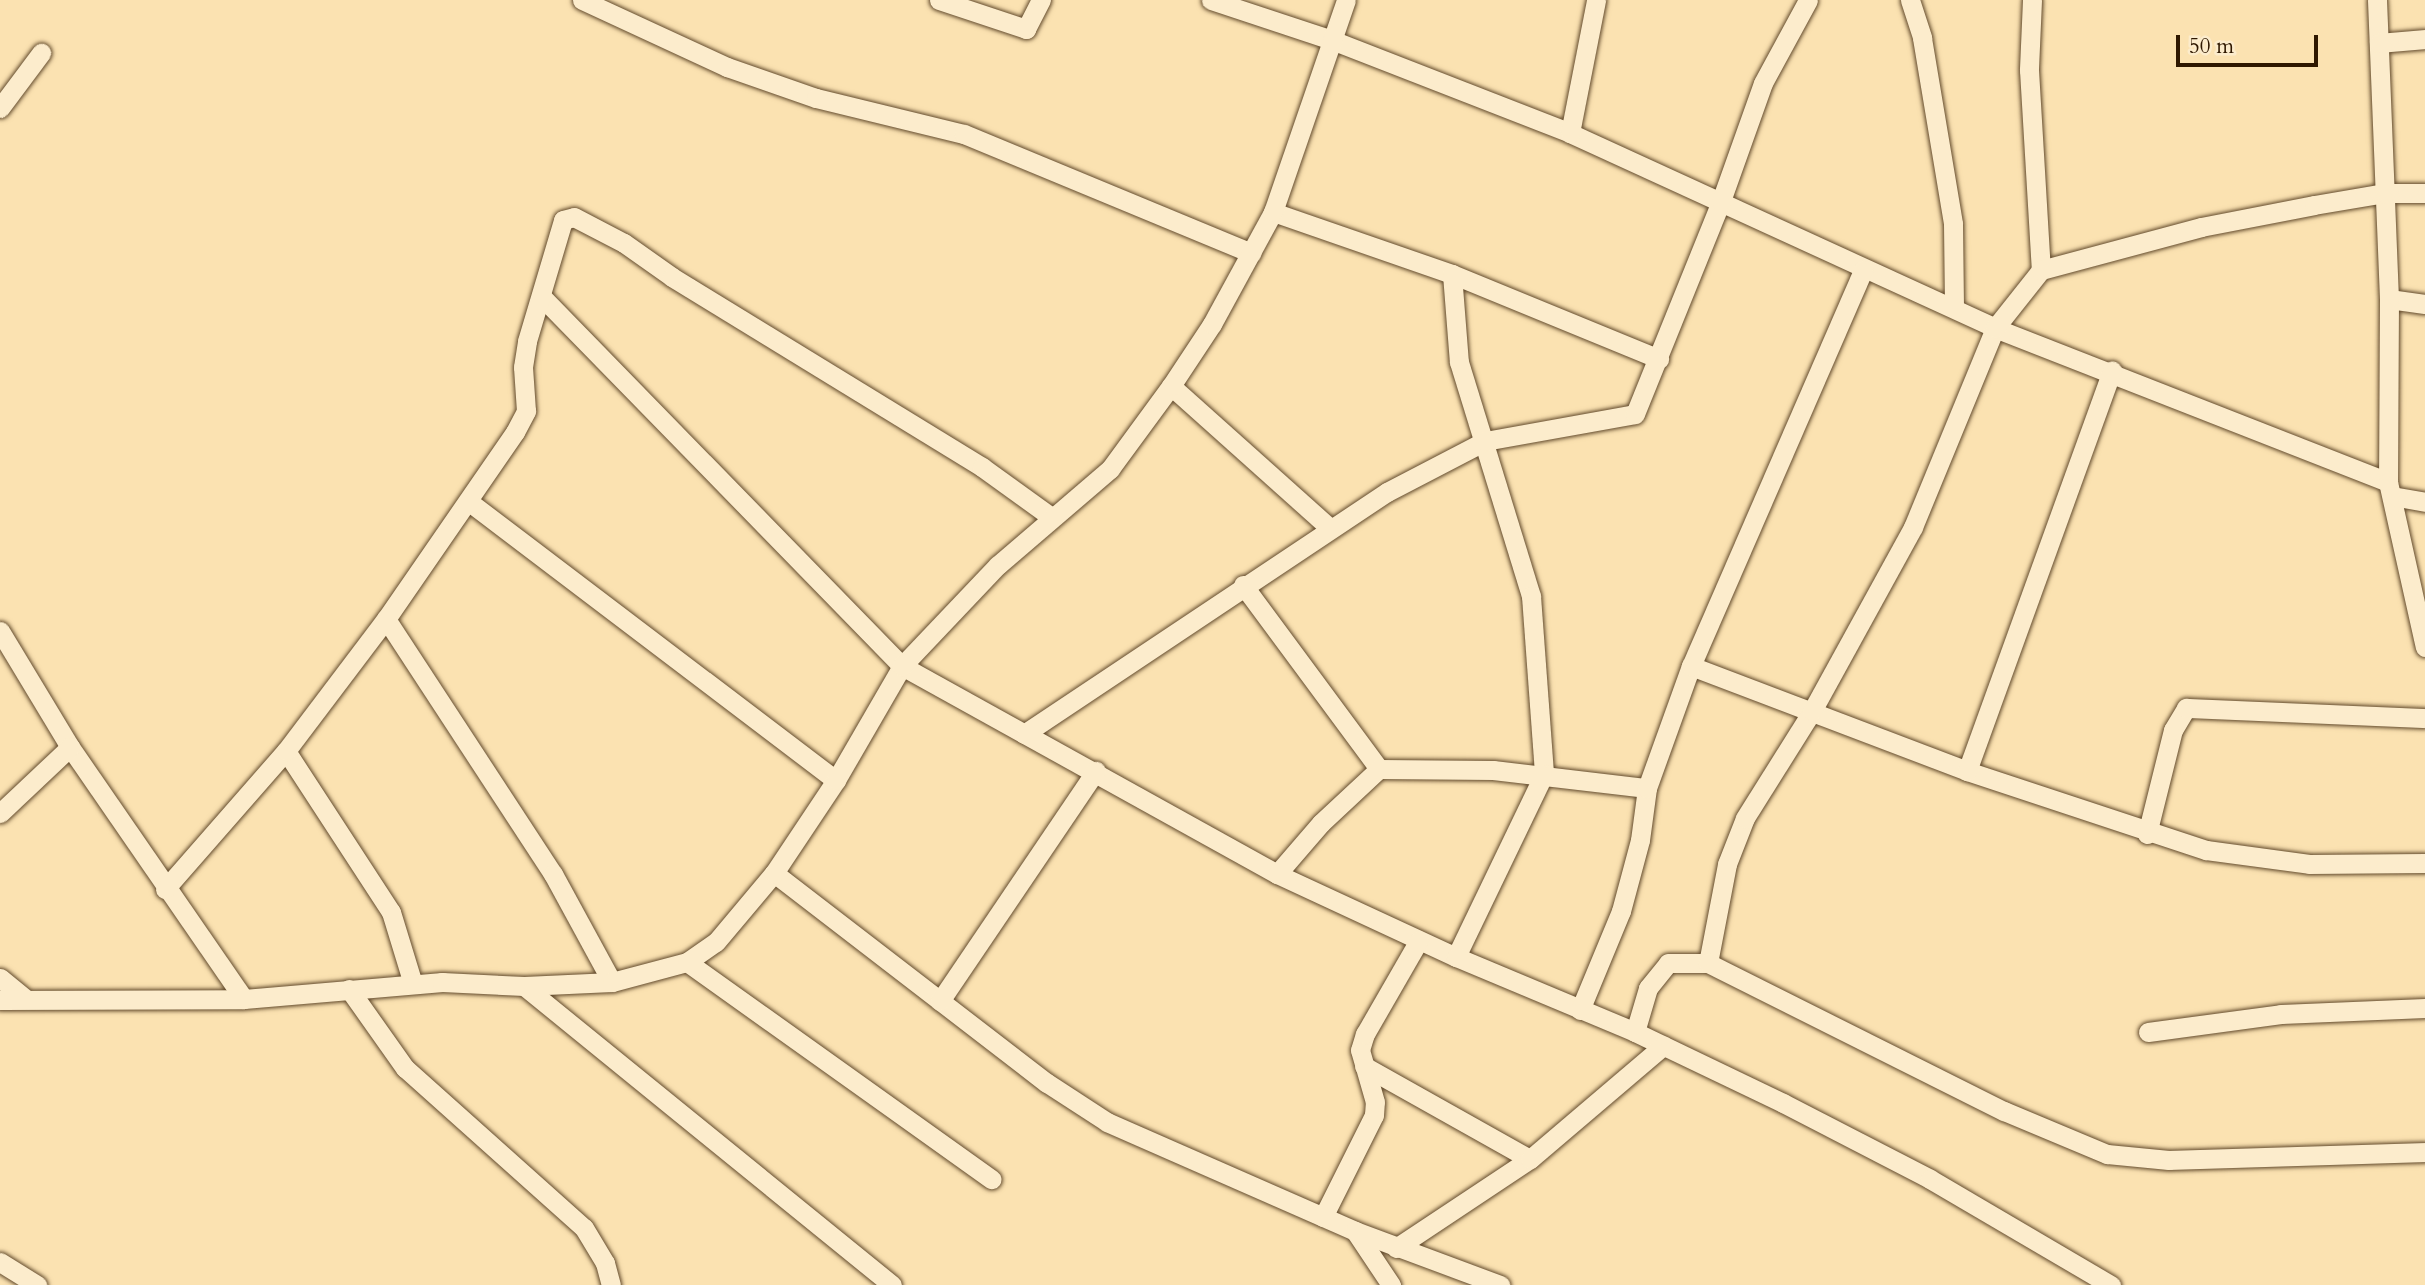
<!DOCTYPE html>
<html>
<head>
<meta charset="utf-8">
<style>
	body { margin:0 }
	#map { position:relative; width:2425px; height:1285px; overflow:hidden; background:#fbe2b1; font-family:Cardo,serif }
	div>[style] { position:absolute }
	.roads { filter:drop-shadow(0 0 2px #624a2c) drop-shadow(0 0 2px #624a2c) }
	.street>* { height:19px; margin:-9.5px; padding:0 9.5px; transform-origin:9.5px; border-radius:9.5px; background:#fceccc }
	span { translate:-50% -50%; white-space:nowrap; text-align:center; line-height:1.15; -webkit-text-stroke:5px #fceccc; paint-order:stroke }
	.scale { position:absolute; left:2176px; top:35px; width:142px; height:32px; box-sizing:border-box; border:4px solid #2f1800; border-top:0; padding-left:9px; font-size:21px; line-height:24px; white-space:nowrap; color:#2f1800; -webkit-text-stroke:5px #fceccc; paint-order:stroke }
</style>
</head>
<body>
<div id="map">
	<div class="roads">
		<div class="street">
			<div style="left:582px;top:0;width:160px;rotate:24.8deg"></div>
			<div style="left:727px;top:67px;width:94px;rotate:19.2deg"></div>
			<div style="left:816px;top:98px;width:152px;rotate:13.7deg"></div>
			<div style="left:964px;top:134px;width:311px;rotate:22.5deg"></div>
			<div style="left:939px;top:0;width:92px;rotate:18.4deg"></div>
			<div style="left:1026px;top:29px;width:33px;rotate:-63deg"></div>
			<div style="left:1211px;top:0;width:127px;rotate:18.3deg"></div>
			<div style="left:1332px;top:40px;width:256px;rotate:21.3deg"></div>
			<div style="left:1570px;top:133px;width:468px;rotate:24.6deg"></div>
			<div style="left:1995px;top:328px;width:422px;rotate:21.4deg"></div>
			<div style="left:1910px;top:0;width:40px;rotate:72deg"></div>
			<div style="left:1922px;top:38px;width:189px;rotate:80.5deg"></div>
			<div style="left:1953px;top:224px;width:84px;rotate:89.3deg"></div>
			<div style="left:2032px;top:0;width:70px;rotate:92.5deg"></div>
			<div style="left:2029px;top:70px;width:200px;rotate:86.6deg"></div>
			<div style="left:2377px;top:0;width:299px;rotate:87.7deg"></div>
			<div style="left:2389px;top:299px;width:183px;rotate:90.3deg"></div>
			<div style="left:2388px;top:482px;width:169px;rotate:77.4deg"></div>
			<div style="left:2379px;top:43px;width:46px;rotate:-5deg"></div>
			<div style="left:0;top:108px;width:69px;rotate:-53.3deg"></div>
			<div style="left:1570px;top:133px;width:136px;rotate:-78.9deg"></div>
			<div style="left:1273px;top:212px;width:189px;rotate:19.1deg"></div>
			<div style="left:1452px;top:274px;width:224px;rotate:22.3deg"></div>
			<div style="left:1452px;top:274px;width:88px;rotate:85.5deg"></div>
			<div style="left:1459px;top:362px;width:245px;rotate:72.9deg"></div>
			<div style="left:1531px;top:596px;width:178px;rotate:85.8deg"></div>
			<div style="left:1544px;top:774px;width:203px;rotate:115.7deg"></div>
			<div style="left:541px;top:296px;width:517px;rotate:45.71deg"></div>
			<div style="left:902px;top:666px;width:429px;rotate:29deg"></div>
			<div style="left:1277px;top:874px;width:197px;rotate:24.9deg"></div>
			<div style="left:1456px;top:957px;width:194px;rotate:22.7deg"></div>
			<div style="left:1635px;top:1032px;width:164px;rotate:25.6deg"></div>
			<div style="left:1783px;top:1103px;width:165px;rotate:27.3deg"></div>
			<div style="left:1930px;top:1179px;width:210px;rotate:30.4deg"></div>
			<div style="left:2389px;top:299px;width:36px;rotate:8deg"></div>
			<div style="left:1171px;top:386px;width:213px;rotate:41.8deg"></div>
			<div style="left:2392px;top:496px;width:34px;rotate:10deg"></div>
			<div style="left:468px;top:501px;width:462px;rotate:37.2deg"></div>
			<div style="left:1243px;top:585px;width:229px;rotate:53.5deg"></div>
			<div style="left:386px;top:619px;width:305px;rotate:56.8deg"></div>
			<div style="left:553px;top:874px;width:123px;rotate:61.4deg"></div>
			<div style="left:0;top:631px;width:135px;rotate:58.9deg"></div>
			<div style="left:70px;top:747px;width:306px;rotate:55.4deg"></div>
			<div style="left:1691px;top:666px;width:295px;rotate:20.8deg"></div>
			<div style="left:1967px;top:771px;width:252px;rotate:18.3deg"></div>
			<div style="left:2206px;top:850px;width:104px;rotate:7.7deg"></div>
			<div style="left:2309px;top:864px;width:116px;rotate:-0.5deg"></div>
			<div style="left:1024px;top:734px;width:436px;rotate:-33.7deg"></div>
			<div style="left:1387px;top:492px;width:110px;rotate:-27.5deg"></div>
			<div style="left:1485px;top:441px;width:152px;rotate:-10.2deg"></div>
			<div style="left:1635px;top:414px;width:230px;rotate:-68deg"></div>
			<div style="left:1721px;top:201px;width:125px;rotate:-70.4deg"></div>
			<div style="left:1763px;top:83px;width:94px;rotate:-61.5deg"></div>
			<div style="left:286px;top:751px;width:192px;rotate:56.9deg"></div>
			<div style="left:391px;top:912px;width:75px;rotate:73deg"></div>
			<div style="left:1967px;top:771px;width:426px;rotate:-70.1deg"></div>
			<div style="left:0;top:813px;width:96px;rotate:-43.3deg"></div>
			<div style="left:2147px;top:834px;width:107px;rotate:-76deg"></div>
			<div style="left:2173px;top:730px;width:26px;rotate:-59deg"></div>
			<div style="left:2186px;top:708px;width:239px;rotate:2.4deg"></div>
			<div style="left:774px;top:873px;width:344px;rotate:37.6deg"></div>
			<div style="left:1047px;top:1083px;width:72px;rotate:33deg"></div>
			<div style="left:1107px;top:1122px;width:271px;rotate:23.7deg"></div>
			<div style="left:1355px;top:1231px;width:155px;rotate:20.4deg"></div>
			<div style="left:1277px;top:874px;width:67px;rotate:-49.2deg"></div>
			<div style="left:1321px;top:823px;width:79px;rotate:-43deg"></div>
			<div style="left:1379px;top:769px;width:114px;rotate:0.5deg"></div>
			<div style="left:1493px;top:770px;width:155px;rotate:6.7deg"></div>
			<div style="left:165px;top:889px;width:184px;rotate:-48.8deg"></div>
			<div style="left:286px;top:751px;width:166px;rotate:-52.9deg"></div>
			<div style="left:386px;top:619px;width:227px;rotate:-55.4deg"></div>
			<div style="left:515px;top:432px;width:24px;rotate:-62deg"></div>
			<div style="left:526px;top:411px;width:44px;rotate:-93.9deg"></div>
			<div style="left:523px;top:367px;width:26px;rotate:-81deg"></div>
			<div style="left:527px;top:341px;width:126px;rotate:-73.4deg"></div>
			<div style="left:563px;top:220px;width:11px;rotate:-15deg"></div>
			<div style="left:574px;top:217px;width:56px;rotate:27.5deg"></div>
			<div style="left:624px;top:243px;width:59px;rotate:35.3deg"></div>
			<div style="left:672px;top:277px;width:364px;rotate:31.5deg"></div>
			<div style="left:982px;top:467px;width:84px;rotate:35.8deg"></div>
			<div style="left:687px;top:962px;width:374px;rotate:35.5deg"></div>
			<div style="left:1708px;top:963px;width:101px;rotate:-79.1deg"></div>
			<div style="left:1727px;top:864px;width:49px;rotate:-68.6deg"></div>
			<div style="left:1745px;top:818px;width:126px;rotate:-57.9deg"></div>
			<div style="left:1812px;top:711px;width:210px;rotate:-61.2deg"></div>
			<div style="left:1913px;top:527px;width:215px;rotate:-67.6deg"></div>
			<div style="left:1995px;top:328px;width:74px;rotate:-51.6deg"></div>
			<div style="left:2041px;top:270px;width:166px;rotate:-15deg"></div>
			<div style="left:2201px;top:227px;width:115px;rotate:-11deg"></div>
			<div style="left:2314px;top:205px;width:71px;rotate:-9.7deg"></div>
			<div style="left:2384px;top:193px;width:41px"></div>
			<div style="left:0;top:978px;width:33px;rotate:39deg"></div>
			<div style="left:524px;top:986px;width:474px;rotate:39.1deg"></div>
			<div style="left:349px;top:989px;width:97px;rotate:54.7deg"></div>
			<div style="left:405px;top:1068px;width:240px;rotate:41.8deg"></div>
			<div style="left:584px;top:1228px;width:41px;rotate:59deg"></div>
			<div style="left:605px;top:1263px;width:23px;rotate:75deg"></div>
			<div style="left:0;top:1000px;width:244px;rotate:-0.2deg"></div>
			<div style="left:244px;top:999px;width:199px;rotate:-4.9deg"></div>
			<div style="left:442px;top:982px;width:82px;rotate:2.8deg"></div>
			<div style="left:524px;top:986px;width:88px;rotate:-2.6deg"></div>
			<div style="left:612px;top:982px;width:78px;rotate:-14.9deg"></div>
			<div style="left:687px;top:962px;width:35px;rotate:-35deg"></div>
			<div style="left:716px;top:942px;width:90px;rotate:-50deg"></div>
			<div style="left:774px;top:873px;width:112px;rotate:-56.3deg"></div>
			<div style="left:836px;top:780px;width:132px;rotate:-59.9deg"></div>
			<div style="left:902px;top:666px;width:139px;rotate:-46.5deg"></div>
			<div style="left:998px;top:565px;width:148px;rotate:-40.6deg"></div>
			<div style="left:1110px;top:469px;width:103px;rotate:-53.7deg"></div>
			<div style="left:1171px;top:386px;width:74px;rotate:-56.5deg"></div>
			<div style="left:1212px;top:324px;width:128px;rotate:-61.4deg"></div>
			<div style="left:1273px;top:212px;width:224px;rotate:-71deg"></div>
			<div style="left:940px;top:1001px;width:278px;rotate:-55.9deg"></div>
			<div style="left:1580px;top:1010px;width:107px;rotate:-67.5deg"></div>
			<div style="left:1621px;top:911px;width:73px;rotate:-75deg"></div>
			<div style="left:1640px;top:840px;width:52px;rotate:-82.3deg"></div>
			<div style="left:1647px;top:788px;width:130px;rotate:-70.2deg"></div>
			<div style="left:1691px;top:666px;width:432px;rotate:-66.5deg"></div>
			<div style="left:1635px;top:1032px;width:46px;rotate:-73.5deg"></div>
			<div style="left:1648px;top:988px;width:32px;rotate:-51deg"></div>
			<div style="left:1668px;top:963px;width:40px"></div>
			<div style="left:1708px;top:963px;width:331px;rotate:26.6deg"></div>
			<div style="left:2004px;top:1111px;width:112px;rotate:22.7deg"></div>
			<div style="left:2107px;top:1154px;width:62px;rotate:5.5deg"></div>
			<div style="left:2169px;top:1160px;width:256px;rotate:-1.8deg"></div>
			<div style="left:2148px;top:1032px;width:134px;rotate:-7.7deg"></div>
			<div style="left:2281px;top:1014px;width:144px;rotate:-2.4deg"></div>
			<div style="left:1364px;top:1066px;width:190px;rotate:29.3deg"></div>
			<div style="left:1323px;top:1217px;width:114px;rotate:-63.4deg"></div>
			<div style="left:1374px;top:1115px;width:13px;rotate:-86deg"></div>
			<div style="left:1375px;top:1102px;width:54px;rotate:-106.1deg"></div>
			<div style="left:1360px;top:1050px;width:17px;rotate:-73deg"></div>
			<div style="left:1365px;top:1034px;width:108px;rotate:-60.1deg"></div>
			<div style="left:1355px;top:1231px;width:65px;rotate:56.3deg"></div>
			<div style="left:1396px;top:1248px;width:161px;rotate:-33.6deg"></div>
			<div style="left:1530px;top:1159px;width:175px;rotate:-40.4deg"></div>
			<div style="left:0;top:1262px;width:44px;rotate:31.9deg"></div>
		</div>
	</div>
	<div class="scale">50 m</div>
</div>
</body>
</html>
